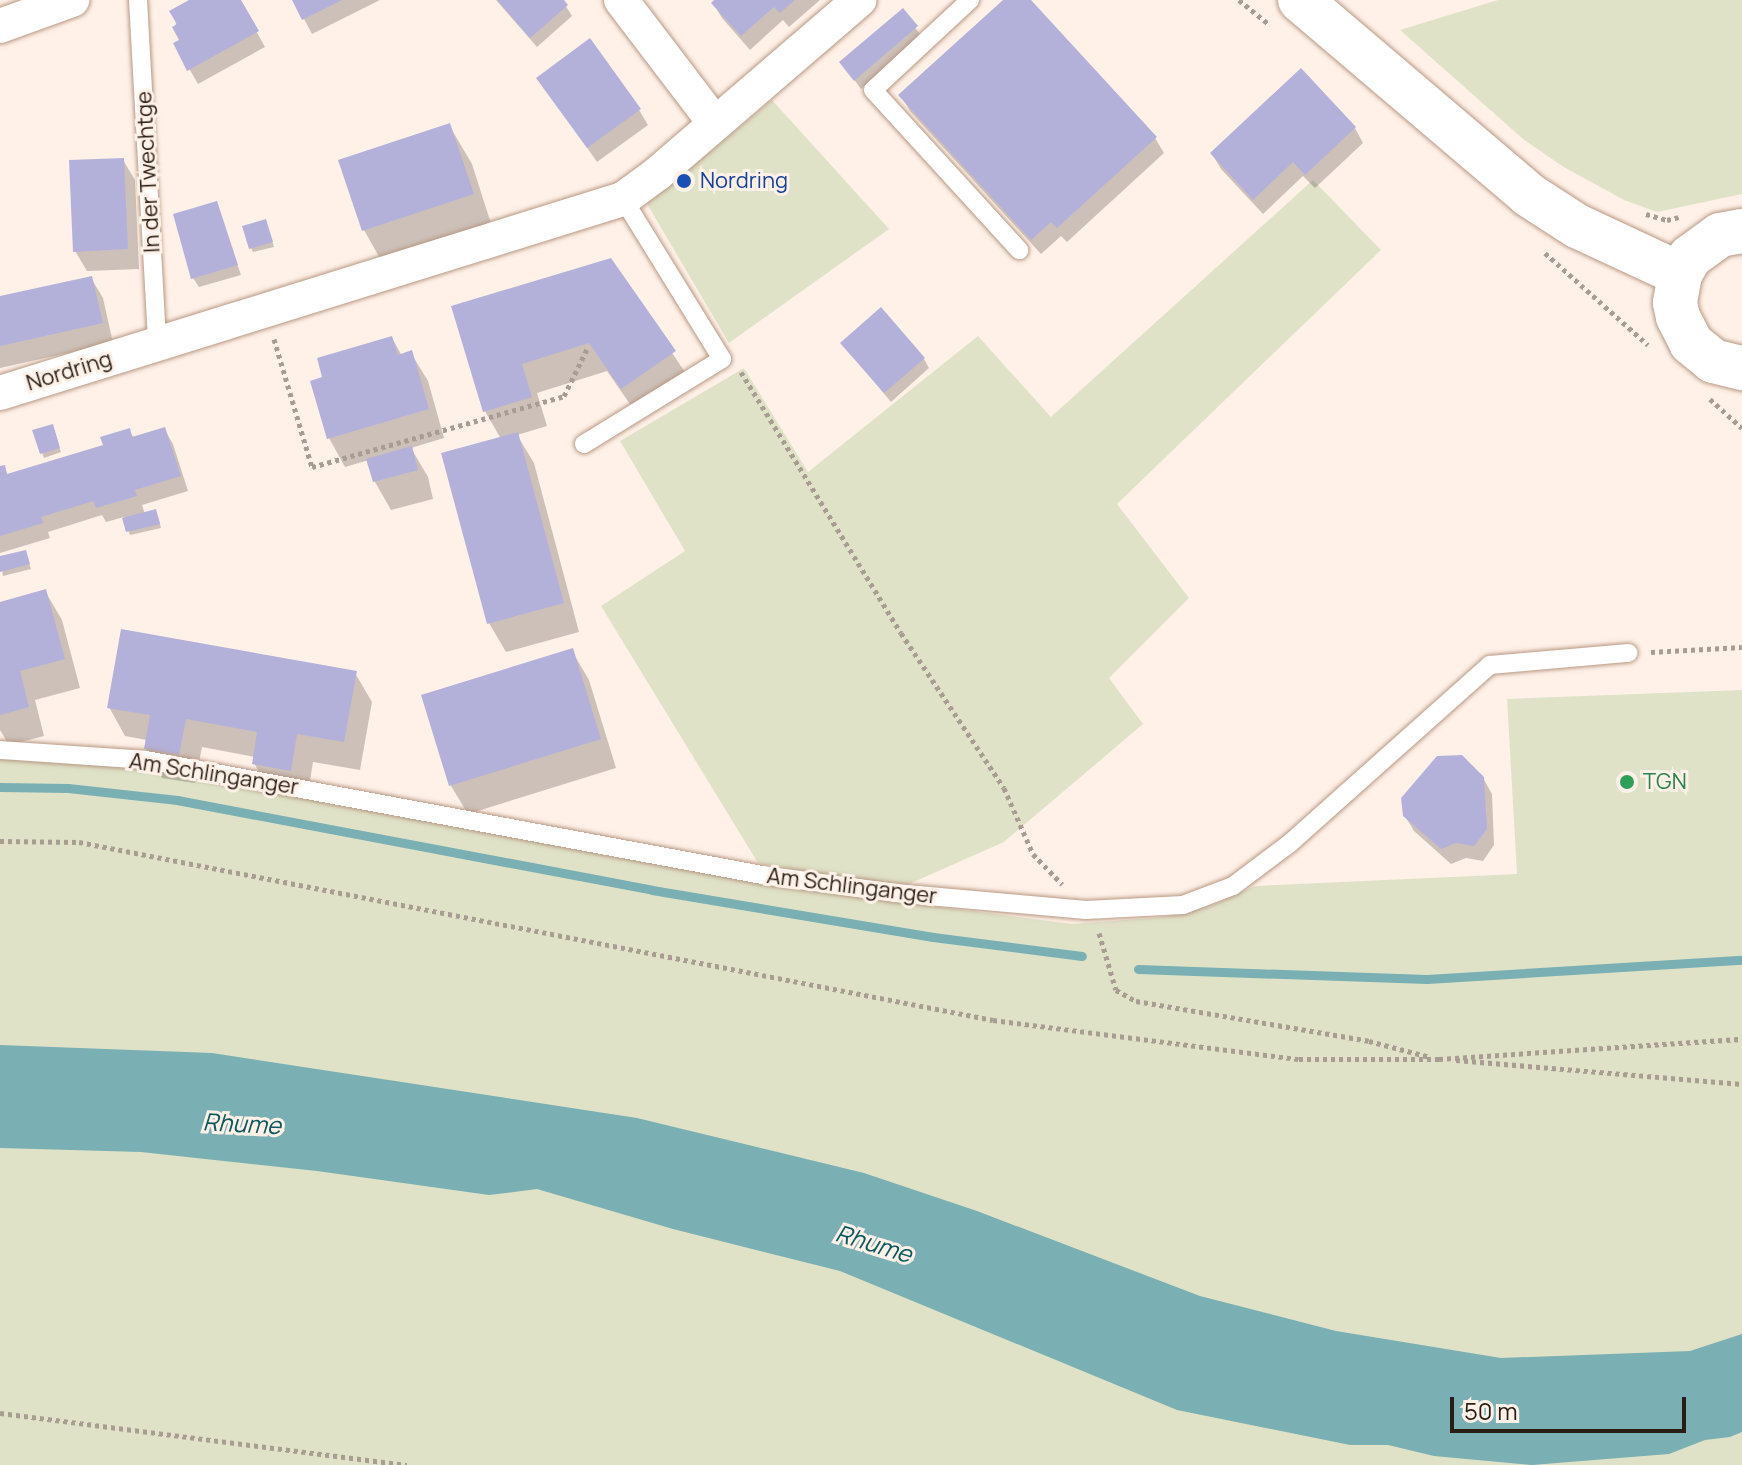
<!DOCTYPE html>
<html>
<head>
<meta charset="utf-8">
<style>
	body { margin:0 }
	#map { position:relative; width:1742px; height:1465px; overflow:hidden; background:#fff1e8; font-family:Manrope,sans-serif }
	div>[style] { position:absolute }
	.green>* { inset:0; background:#dfe2c7 }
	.water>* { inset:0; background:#7aafb3 }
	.shadow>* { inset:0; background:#0003 }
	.stream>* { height:9px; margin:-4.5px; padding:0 4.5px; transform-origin:4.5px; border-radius:4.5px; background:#7aafb3 }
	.building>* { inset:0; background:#b3b1d9 }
	.path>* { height:5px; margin-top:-2.5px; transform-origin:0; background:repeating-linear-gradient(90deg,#a99c93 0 4px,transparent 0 8px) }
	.roads { filter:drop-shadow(0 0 2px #b89883) drop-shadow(0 0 2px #b89883) }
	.lane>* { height:18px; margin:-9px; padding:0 9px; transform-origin:9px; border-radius:9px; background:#fff }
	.street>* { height:34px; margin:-17px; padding:0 17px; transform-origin:17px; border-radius:17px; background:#fff }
	.secondary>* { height:44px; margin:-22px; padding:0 22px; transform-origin:22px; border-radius:22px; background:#fff }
	.primary>* { height:44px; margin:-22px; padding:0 22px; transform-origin:22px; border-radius:22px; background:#fff }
	.dots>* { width:22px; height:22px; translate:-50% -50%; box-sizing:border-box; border:4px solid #fff1e8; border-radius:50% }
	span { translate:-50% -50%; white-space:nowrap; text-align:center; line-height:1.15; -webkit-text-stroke:6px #fff1e8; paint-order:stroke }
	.street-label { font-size:22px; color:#291e15 }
	.transit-label { font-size:22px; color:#164399 }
	.left { translate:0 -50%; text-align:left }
	.leisure-label { font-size:22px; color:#27864d }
	.water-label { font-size:24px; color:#08585d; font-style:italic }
	.scale { position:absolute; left:1450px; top:1397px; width:236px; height:36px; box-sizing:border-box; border:4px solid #291e15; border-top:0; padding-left:10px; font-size:24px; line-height:28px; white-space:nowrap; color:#291e15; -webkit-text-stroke:6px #fff1e8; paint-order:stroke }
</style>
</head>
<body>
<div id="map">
	<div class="green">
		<div style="clip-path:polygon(1498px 0,1742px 0,1742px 194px,1657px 212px,1624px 200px,1562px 166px,1523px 139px,1400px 30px)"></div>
		<div style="clip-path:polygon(772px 100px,889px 229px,729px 343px,647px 204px)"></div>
		<div style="clip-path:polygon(1313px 180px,1381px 250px,1117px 504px,1189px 598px,1109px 678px,1143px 724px,1004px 842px,900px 888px,758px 863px,601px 606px,685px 551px,620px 441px,744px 368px,808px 472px,978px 336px,1051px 417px)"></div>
		<div style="clip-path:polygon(1742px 690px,1742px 1465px,0 1465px,0 758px,143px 768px,837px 894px,1072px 924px,1165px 917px,1215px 904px,1255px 886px,1517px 874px,1507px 699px)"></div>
	</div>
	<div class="water">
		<div style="clip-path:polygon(0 1045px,212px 1053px,637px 1118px,864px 1173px,977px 1211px,1200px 1296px,1336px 1331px,1501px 1358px,1690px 1351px,1742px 1334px,1742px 1432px,1730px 1437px,1705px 1440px,1669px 1454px,1532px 1465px,1434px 1456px,1388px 1445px,1350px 1445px,1177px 1410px,840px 1271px,673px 1229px,537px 1189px,489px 1195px,317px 1171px,141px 1152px,0 1148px)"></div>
	</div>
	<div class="shadow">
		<div style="clip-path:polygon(193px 0,239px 0,265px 47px,198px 84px,175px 44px,182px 41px,172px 12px)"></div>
		<div style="clip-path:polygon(294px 0,380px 0,312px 34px)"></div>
		<div style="clip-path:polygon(496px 0,562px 0,572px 16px,537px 47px)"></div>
		<div style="clip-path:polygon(717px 0,820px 0,789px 27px,783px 20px,750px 50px,722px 18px,713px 3px)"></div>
		<div style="clip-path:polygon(1006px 0,1029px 0,1155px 138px,1164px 153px,1067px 242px,1061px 236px,1041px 254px,910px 111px,901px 96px)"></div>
		<div style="clip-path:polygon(903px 11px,922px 37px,861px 89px,842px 63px)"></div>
		<div style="clip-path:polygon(1301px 71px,1355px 128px,1363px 143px,1315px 188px,1303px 176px,1263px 214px,1221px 169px,1212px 154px)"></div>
		<div style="clip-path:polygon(539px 78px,639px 110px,648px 125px,597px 162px)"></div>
		<div style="clip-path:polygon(449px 125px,472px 164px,494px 233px,386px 269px,364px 230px)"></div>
		<div style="clip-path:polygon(123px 160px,135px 180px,139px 269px,87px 271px,75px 251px)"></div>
		<div style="clip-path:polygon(216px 203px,241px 275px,199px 287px,193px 278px)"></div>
		<div style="clip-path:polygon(267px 225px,274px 247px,253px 252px,251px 248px)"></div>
		<div style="clip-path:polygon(610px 261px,691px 381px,639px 417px,607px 371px,537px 393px,547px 426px,517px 435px,534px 463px,579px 632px,506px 652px,489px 623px,501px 439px,485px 411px,453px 308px)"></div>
		<div style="clip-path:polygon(91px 278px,103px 298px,113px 343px,0 368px,0 298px)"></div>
		<div style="clip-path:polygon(392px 338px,402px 356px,411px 353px,428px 381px,444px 438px,411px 448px,428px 477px,433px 499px,391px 510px,375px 482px,369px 460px,345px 467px,329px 438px,325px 378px)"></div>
		<div style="clip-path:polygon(842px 343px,924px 359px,929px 368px,891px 402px)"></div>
		<div style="clip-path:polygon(164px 429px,173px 444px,188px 491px,142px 505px,145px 514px,158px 516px,161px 528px,130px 535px,124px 517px,106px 522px,102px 515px,48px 532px,50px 538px,0 553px,0 468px,4px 467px,8px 476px,105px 446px,129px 430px,134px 438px)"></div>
		<div style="clip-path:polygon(54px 430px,61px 452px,44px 458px,35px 432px)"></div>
		<div style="clip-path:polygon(25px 552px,31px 569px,3px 576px,0 558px)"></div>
		<div style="clip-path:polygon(45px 591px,62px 620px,80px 688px,35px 700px,44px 736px,9px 745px,0 730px,0 604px)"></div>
		<div style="clip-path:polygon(572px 651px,589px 680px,616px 768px,468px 814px,451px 786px,424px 697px)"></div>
		<div style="clip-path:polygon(355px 673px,372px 702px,360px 770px,313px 762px,307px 799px,270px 792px,254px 763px,255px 757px,202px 747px,195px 783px,162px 778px,146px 749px,147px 740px,125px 736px,109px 707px)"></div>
		<div style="clip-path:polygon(1483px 778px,1492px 794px,1494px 845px,1483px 861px,1466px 858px,1451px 864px,1414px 831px,1405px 816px)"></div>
	</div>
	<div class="stream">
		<div style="left:0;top:787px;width:68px;rotate:0.8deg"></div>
		<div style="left:68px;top:788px;width:110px;rotate:6.3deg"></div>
		<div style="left:177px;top:800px;width:483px;rotate:10.7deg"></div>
		<div style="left:652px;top:890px;width:285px;rotate:9.5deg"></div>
		<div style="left:933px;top:937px;width:150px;rotate:7.3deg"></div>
		<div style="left:1138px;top:969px;width:289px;rotate:2deg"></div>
		<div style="left:1427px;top:979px;width:316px;rotate:-3.5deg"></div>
	</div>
	<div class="building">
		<div style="clip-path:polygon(189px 0,241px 0,259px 31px,187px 71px,173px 43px,179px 40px,172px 27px,177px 24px,169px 11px)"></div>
		<div style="clip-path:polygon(292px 0,342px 0,302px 20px)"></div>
		<div style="clip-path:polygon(497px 0,564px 0,568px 5px,530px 38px)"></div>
		<div style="clip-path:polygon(714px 0,795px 0,780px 13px,774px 7px,741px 36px,711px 3px)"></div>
		<div style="clip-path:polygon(1003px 0,1031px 0,1157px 137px,1057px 228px,1051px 222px,1031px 240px,898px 95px)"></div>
		<div style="clip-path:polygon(903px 8px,918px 26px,854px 81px,839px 62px)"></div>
		<div style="clip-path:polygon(590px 38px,641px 109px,587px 148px,536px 78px)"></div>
		<div style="clip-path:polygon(1301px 68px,1356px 127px,1305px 175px,1293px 162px,1253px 200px,1210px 153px)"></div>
		<div style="clip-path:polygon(450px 123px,474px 194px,362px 231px,338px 160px)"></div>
		<div style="clip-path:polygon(124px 158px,128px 249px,73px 252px,69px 160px)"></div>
		<div style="clip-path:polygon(217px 201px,238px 265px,191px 279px,173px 214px)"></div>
		<div style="clip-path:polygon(266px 219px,273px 242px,249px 249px,242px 226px)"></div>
		<div style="clip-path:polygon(611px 258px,676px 351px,621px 389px,589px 343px,522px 364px,532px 397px,483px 412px,451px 306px)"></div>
		<div style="clip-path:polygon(92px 276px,103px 323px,0 346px,0 296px)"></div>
		<div style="clip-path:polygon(881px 307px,925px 358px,884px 393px,840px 343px)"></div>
		<div style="clip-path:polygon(392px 336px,398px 355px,412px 350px,429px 409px,327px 439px,310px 381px,322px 377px,317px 358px)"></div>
		<div style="clip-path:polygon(53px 424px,60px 448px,40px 454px,32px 430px)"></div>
		<div style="clip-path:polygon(165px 427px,181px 476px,135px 490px,137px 496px,96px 508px,93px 501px,41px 517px,43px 523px,0 536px,0 466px,5px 465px,7px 474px,103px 445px,100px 437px,130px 428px,132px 437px)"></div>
		<div style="clip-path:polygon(518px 432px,564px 603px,487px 624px,441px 453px)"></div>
		<div style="clip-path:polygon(412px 446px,418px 470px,373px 482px,366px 459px)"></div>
		<div style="clip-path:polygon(156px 509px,160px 524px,126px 532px,122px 518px)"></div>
		<div style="clip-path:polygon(26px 550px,30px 564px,0 572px,0 556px)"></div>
		<div style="clip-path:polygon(46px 589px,65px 659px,20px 671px,29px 707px,0 715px,0 602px)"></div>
		<div style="clip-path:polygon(121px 629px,357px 671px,344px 742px,297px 734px,291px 771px,252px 764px,257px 732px,186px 719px,179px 755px,144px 749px,150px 715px,107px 708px)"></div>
		<div style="clip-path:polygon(573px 648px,601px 739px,449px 786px,421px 695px)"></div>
		<div style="clip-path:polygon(1462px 755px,1484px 777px,1487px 829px,1474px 846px,1456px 843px,1441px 849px,1403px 816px,1401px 798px,1437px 756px)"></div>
	</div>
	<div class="path">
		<div style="left:1239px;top:0;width:40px;rotate:39deg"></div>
		<div style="left:1646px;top:214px;width:22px;rotate:16deg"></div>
		<div style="left:1667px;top:220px;width:12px;rotate:-14deg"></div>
		<div style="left:1545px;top:253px;width:138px;rotate:41.8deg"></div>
		<div style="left:274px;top:339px;width:134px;rotate:73.5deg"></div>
		<div style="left:312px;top:467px;width:262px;rotate:-15.7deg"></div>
		<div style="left:564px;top:396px;width:52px;rotate:-63.9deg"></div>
		<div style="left:741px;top:372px;width:306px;rotate:58.5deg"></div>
		<div style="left:901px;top:633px;width:186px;rotate:56.4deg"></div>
		<div style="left:1004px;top:788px;width:72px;rotate:66.3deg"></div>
		<div style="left:1033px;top:854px;width:42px;rotate:46deg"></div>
		<div style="left:1710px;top:399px;width:43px;rotate:42.2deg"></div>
		<div style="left:1651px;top:652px;width:91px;rotate:-3.1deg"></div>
		<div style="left:0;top:841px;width:79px;rotate:0.7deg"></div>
		<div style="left:79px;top:842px;width:931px;rotate:11.02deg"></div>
		<div style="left:993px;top:1020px;width:308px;rotate:7.3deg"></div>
		<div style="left:1299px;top:1059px;width:140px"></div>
		<div style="left:1439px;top:1059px;width:304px;rotate:-3.8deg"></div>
		<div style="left:1099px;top:933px;width:59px;rotate:73.4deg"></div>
		<div style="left:1116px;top:990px;width:23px;rotate:29deg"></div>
		<div style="left:1136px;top:1001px;width:236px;rotate:9.7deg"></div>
		<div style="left:1369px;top:1041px;width:63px;rotate:14.7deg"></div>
		<div style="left:1456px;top:1060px;width:287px;rotate:4.8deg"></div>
		<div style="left:0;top:1413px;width:410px;rotate:7.3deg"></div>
	</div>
	<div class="roads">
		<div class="lane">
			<div style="left:138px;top:0;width:345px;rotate:86.8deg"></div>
			<div style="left:970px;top:0;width:132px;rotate:137.1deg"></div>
			<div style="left:873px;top:90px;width:217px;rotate:47.6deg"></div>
			<div style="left:584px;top:444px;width:162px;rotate:-31.6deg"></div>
			<div style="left:722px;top:359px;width:188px;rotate:-121.7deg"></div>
			<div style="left:0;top:750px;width:146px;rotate:3.9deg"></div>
			<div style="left:146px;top:760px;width:627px;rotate:10.57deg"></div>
			<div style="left:762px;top:875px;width:134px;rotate:7.7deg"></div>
			<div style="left:895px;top:893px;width:192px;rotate:5.1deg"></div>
			<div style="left:1086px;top:910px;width:97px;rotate:-3deg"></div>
			<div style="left:1183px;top:905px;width:53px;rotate:-20.8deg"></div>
			<div style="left:1233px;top:886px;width:70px;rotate:-36.9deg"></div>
			<div style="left:1289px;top:844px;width:269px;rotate:-41.7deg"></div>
			<div style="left:1490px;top:665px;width:139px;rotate:-5deg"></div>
		</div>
		<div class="street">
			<div style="left:621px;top:0;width:153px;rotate:52.7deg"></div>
			<div style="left:0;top:26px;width:77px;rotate:-19.9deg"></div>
			<div style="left:0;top:393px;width:653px;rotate:-17.3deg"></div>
			<div style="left:623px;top:199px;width:42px;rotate:-36.3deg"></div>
			<div style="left:657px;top:174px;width:267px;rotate:-40.7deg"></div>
		</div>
		<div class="secondary">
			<div style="left:1300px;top:0;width:301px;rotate:40.4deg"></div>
			<div style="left:1529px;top:195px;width:57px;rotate:32.9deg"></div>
			<div style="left:1577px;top:226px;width:114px;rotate:25deg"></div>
		</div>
		<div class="primary">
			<div style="left:1742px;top:231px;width:22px;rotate:170deg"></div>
			<div style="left:1720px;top:235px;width:37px;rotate:144deg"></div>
			<div style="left:1690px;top:257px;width:20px;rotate:120deg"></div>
			<div style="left:1680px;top:274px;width:29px;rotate:100deg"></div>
			<div style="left:1675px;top:303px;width:14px;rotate:78deg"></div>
			<div style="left:1678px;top:317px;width:29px;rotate:63deg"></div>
			<div style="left:1691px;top:343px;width:28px;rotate:39deg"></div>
			<div style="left:1713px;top:361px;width:30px;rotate:14deg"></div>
		</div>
	</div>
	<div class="dots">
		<div style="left:684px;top:181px;background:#1a4fb4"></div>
		<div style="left:1627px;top:782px;background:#2e9e5b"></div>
	</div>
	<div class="street-label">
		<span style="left:148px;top:172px;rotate:-93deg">In der Twechtge</span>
		<span style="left:69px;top:371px;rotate:-17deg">Nordring</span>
		<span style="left:214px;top:774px;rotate:9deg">Am Schlinganger</span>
		<span style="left:852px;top:886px;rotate:7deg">Am Schlinganger</span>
	</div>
	<div class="transit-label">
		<span class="left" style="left:700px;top:181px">Nordring</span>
	</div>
	<div class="leisure-label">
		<span class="left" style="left:1643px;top:782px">TGN</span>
	</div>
	<div class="water-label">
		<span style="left:242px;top:1123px;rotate:3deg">Rhume</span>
		<span style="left:874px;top:1243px;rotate:17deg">Rhume</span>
	</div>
	<div class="scale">50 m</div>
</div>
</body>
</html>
